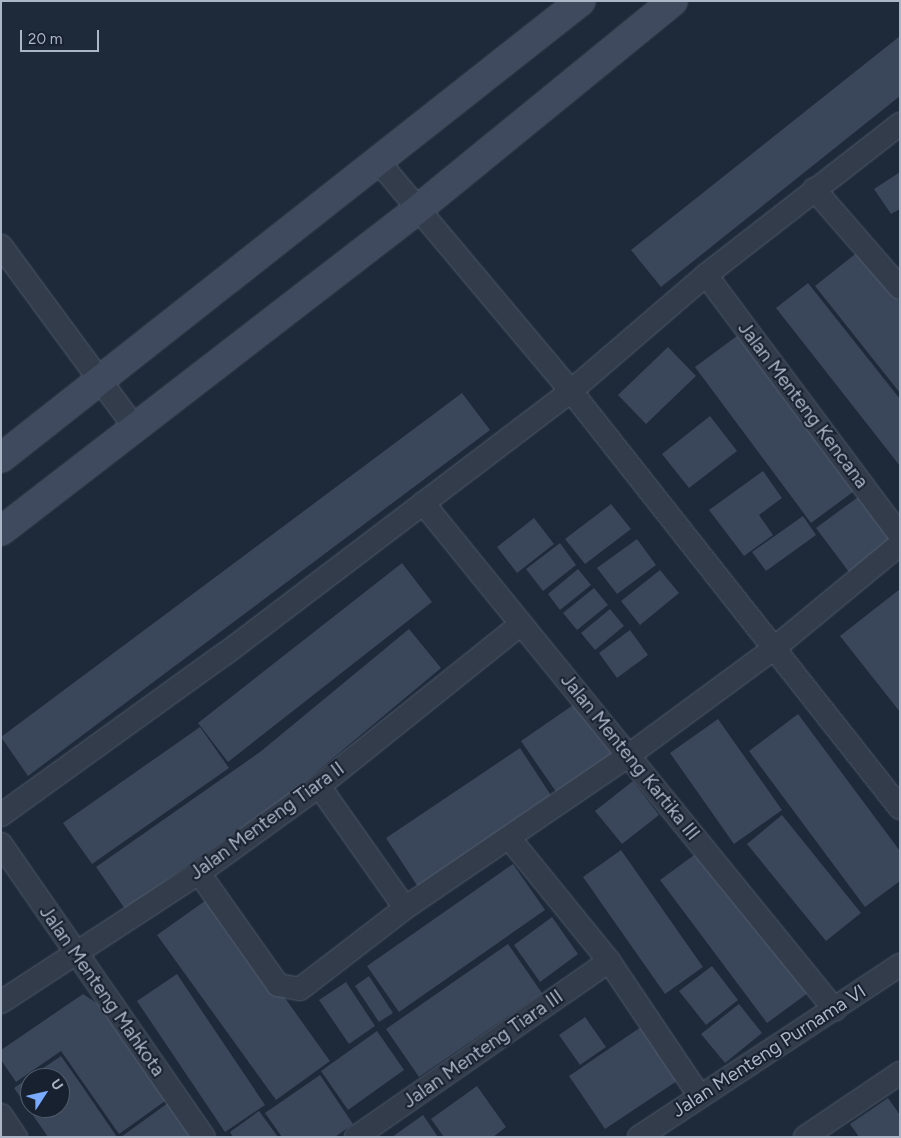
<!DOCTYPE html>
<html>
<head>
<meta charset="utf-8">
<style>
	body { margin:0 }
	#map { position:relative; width:901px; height:1138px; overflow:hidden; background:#1e2a3a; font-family:Figtree,sans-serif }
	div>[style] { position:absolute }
	.building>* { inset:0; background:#3a475b }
	.roads { filter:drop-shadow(0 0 1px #505968) drop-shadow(0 0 1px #505968) }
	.street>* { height:22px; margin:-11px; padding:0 11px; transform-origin:11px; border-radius:11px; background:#323c4b }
	.secondary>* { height:28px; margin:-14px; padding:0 14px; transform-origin:14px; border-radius:14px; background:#404a5e }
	span { translate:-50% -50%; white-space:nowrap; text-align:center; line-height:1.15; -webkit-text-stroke:4px #18212f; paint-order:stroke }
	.street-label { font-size:19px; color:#acb6c7 }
	.frame { position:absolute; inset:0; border:2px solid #acb6c7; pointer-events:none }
	.north { position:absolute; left:20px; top:1068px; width:50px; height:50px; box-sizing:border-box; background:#18212f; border:1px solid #535d6c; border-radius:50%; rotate:55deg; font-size:14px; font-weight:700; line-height:20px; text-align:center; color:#acb6c7 }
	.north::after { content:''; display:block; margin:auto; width:18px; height:22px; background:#7aaaff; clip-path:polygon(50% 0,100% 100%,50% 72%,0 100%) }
	.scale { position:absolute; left:20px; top:30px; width:79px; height:22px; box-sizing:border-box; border:2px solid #acb6c7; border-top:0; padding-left:6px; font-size:15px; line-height:18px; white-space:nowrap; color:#acb6c7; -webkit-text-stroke:4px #18212f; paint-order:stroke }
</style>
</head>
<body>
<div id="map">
	<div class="building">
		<div style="clip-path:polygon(900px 36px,900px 96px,661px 287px,631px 250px)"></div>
		<div style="clip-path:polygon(900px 172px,900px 209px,891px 214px,874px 189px)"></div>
		<div style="clip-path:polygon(859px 251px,900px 302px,900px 393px,815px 286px)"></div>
		<div style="clip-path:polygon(808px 283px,900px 399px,900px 466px,776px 308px)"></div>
		<div style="clip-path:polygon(745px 330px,861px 486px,811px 523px,695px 367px)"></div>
		<div style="clip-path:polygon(668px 347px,696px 376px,646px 424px,618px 395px)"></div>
		<div style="clip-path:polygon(462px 393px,490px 430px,28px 776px,1px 737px)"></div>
		<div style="clip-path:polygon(710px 416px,737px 451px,689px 488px,662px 454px)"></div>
		<div style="clip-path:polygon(763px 471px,782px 498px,759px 515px,773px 535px,744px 556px,709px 510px)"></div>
		<div style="clip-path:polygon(858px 497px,894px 544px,852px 576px,816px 528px)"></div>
		<div style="clip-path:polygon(611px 504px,631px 529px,585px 564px,565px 539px)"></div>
		<div style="clip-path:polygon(803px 516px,816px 535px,766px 571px,752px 552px)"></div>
		<div style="clip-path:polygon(534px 518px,554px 544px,517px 573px,497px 547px)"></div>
		<div style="clip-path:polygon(637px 539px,656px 565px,617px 594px,597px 568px)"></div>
		<div style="clip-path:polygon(560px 543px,576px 565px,543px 591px,526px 569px)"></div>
		<div style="clip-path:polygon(402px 563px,432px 602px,228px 762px,198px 723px)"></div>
		<div style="clip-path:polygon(578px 569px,591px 585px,560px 610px,548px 594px)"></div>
		<div style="clip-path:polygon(660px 570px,679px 593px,640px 625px,621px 601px)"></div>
		<div style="clip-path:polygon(594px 588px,608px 605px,577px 630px,563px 613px)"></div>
		<div style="clip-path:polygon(900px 589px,900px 712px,840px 636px)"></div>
		<div style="clip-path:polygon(610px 609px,624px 626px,595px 650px,581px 633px)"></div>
		<div style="clip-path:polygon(409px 629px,441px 668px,290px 794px,125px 909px,96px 867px,260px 752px)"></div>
		<div style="clip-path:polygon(630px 630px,648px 655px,617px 678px,599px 653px)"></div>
		<div style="clip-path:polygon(576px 703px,614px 757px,559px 796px,521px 741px)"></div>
		<div style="clip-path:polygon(798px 714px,900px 851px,900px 881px,865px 907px,749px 751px)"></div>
		<div style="clip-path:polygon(718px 719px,782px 810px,734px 844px,670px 753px)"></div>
		<div style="clip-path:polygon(200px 727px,229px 768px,92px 864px,63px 823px)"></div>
		<div style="clip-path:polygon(520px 748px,554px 800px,420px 890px,386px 838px)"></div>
		<div style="clip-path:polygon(633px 781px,659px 815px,622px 844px,595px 811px)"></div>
		<div style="clip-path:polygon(782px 815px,861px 913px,826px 941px,747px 844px)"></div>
		<div style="clip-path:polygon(621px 850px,703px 967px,665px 994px,583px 877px)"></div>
		<div style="clip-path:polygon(701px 850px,808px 993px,767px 1023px,660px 880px)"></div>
		<div style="clip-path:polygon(513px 864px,545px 910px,399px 1012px,367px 966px)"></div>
		<div style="clip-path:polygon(212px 896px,330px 1061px,276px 1100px,157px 935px)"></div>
		<div style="clip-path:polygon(552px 917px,578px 954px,540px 982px,514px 945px)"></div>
		<div style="clip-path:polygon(508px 944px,542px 993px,419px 1077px,386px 1029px)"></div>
		<div style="clip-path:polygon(712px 966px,738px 1000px,706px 1025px,679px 991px)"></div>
		<div style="clip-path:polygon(177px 974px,265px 1105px,225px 1132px,137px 1001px)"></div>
		<div style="clip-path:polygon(369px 976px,393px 1013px,379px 1022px,355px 986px)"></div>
		<div style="clip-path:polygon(346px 982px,375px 1026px,349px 1044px,319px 1000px)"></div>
		<div style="clip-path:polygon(83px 994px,113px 1014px,172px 1096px,119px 1134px,61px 1051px,16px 1082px,1px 1060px,1px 1050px)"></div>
		<div style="clip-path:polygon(739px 1004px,762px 1033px,725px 1063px,701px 1034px)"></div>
		<div style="clip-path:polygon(585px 1017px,606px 1047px,580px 1065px,559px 1035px)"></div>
		<div style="clip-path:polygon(641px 1027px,677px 1081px,605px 1129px,569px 1076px)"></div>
		<div style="clip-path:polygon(377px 1031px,404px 1070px,348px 1110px,321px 1071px)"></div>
		<div style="clip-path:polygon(evenodd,61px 1056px,80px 1083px,117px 1137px,48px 1137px,14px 1088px,61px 1056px,30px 1078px,60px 1078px,60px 1108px,30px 1108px,30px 1078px)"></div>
		<div style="clip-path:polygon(320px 1075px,353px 1124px,335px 1137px,282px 1137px,265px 1113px)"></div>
		<div style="clip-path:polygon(477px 1086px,506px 1127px,493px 1137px,444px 1137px,431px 1119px)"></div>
		<div style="clip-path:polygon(888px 1098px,900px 1115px,900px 1137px,859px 1137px,850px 1124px)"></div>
		<div style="clip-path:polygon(168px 1103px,193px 1137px,121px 1137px)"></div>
		<div style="clip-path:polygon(259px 1111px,278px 1137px,233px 1137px,230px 1132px)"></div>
		<div style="clip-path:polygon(423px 1115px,438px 1137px,392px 1137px)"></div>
	</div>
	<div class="roads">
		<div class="street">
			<div style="left:378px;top:161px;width:300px;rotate:50deg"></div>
			<div style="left:571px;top:391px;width:531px;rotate:51.73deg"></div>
			<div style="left:814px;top:189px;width:131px;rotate:49deg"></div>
			<div style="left:1px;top:246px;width:226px;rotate:53.6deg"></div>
			<div style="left:706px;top:275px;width:324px;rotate:53.3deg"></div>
			<div style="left:423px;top:503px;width:653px;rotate:50.9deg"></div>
			<div style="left:319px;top:786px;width:149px;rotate:54.8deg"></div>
			<div style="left:1px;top:815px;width:277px;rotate:-35.8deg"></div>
			<div style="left:226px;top:653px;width:433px;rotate:-37.2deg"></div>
			<div style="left:571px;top:391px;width:178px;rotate:-40.7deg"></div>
			<div style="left:706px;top:275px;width:246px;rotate:-37.9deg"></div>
			<div style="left:510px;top:839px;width:157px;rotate:50.9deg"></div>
			<div style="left:609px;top:961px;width:161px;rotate:56.1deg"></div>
			<div style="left:1px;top:844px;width:356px;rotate:55.3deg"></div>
			<div style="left:199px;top:873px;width:137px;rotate:54.8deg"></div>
			<div style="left:278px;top:985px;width:22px;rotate:10deg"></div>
			<div style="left:300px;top:989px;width:133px;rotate:-37.6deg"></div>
			<div style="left:405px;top:908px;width:271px;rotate:-34.3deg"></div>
			<div style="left:629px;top:755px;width:177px;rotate:-36.3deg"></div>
			<div style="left:772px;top:650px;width:166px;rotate:-39.6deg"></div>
			<div style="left:1px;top:1002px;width:236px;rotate:-33.1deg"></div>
			<div style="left:199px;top:873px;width:148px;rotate:-35.9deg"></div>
			<div style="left:319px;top:786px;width:259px;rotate:-38.7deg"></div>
			<div style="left:1px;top:1115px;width:27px;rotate:56deg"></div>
			<div style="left:356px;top:1137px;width:308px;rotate:-34.8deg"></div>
			<div style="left:639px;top:1137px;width:313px;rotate:-33.4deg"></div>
			<div style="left:805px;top:1137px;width:115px;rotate:-34deg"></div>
		</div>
		<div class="secondary">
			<div style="left:1px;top:458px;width:738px;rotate:-38.24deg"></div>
			<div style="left:1px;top:531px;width:525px;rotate:-37.66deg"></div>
			<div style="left:417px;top:210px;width:330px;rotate:-39.2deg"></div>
		</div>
	</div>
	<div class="street-label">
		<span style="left:803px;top:405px;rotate:53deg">Jalan Menteng Kencana</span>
		<span style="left:630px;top:757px;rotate:51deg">Jalan Menteng Kartika III</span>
		<span style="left:267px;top:821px;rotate:-36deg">Jalan Menteng Tiara II</span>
		<span style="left:102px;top:991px;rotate:55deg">Jalan Menteng Mahkota</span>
		<span style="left:483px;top:1049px;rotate:-35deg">Jalan Menteng Tiara III</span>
		<span style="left:769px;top:1051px;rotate:-33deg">Jalan Menteng Purnama VI</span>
	</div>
	<div class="frame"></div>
	<div class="north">U</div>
	<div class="scale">20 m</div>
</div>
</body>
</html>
